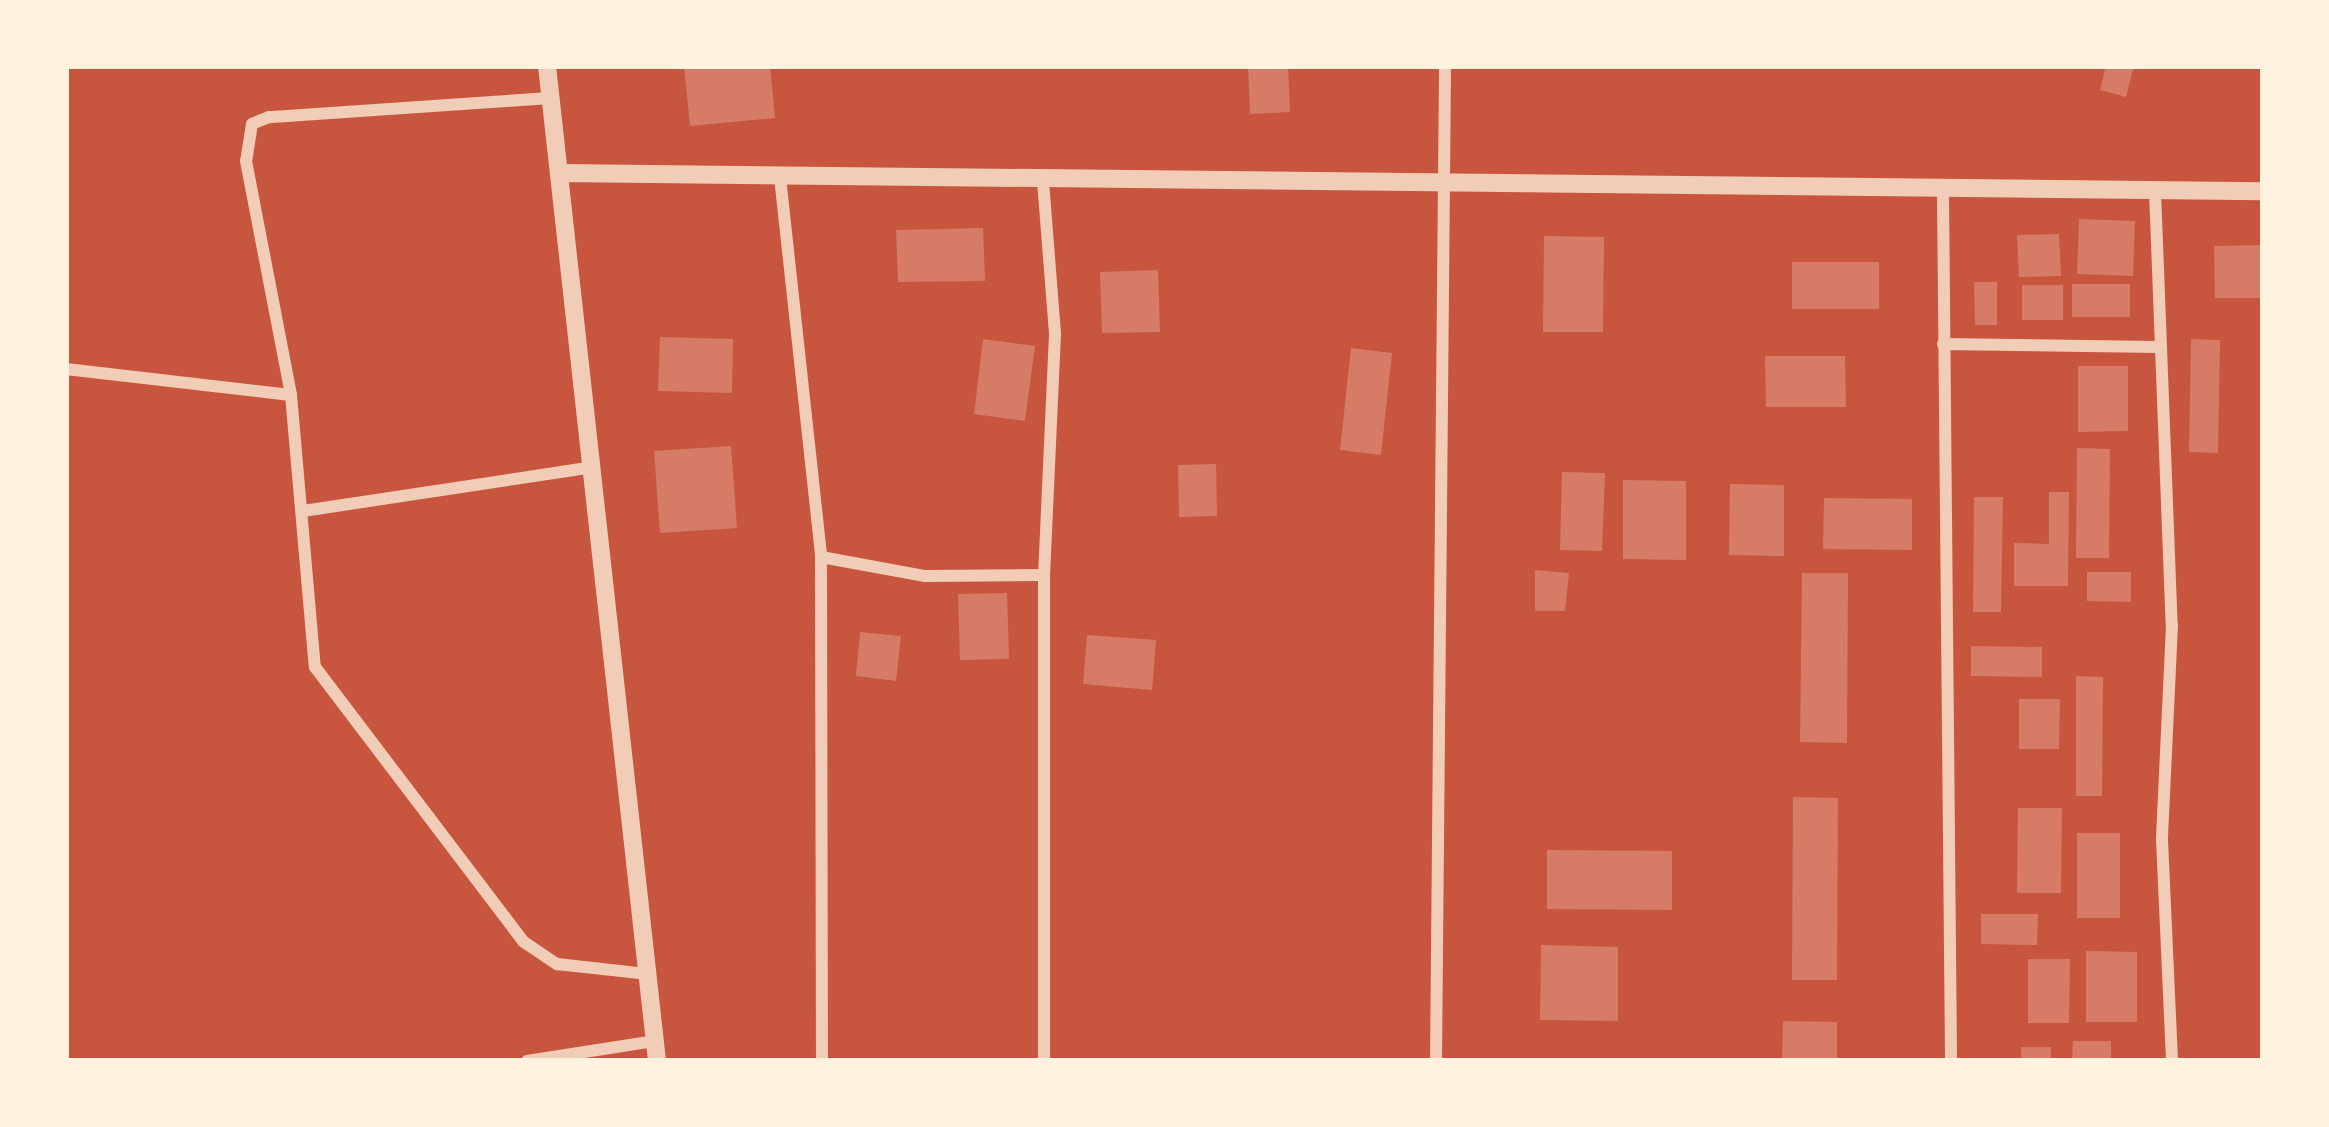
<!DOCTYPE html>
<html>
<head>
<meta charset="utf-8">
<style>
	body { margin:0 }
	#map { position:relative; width:2329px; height:1127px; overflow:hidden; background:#c8553d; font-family:"Sofia Sans Condensed",sans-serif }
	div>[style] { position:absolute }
	.building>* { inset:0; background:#d67c66 }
	.minor>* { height:12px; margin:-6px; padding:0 6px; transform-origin:6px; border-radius:6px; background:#f1ccb7 }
	.tertiary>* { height:18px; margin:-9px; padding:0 9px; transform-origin:9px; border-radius:9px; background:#f1ccb7 }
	span { translate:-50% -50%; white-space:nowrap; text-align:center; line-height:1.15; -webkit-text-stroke:12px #fff3e0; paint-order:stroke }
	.frame { position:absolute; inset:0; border:69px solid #fff3e0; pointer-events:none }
</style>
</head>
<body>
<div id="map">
	<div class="building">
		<div style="clip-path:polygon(684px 66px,770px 66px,775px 118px,690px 126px)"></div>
		<div style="clip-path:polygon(1248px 66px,1288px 66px,1290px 112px,1250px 114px)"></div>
		<div style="clip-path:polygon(2106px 66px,2134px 66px,2126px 97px,2100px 90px)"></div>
		<div style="clip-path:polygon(2079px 219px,2135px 221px,2133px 276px,2077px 274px)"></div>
		<div style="clip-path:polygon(983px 228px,985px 281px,898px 282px,896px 230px)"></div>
		<div style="clip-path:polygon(2059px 234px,2061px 276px,2019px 277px,2017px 235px)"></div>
		<div style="clip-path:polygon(1544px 236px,1604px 237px,1603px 332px,1543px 332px)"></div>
		<div style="clip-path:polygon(2263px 245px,2263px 298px,2215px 298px,2214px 246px)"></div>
		<div style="clip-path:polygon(1792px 262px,1879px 262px,1879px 309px,1792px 309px)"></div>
		<div style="clip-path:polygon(1158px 270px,1160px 332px,1102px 333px,1100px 272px)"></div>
		<div style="clip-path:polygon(1974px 282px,1997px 282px,1997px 325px,1975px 325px)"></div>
		<div style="clip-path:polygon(2072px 284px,2130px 284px,2130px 317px,2072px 317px)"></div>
		<div style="clip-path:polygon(2022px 285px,2063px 285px,2063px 320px,2022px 320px)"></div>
		<div style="clip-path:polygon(660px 337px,733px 339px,732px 393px,658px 391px)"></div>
		<div style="clip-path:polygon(983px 339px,1035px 346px,1025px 421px,974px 414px)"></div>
		<div style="clip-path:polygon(2191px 339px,2220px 340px,2218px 453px,2189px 452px)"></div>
		<div style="clip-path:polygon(1351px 348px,1392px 353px,1381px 455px,1340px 450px)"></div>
		<div style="clip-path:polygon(1765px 356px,1845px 356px,1846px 407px,1766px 407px)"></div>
		<div style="clip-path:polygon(2078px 366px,2128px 366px,2128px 431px,2078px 432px)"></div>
		<div style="clip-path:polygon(731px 446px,737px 528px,660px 533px,654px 451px)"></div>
		<div style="clip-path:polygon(2077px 448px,2110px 449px,2109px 558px,2076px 558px)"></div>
		<div style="clip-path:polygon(1216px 464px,1217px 516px,1179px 517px,1178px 465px)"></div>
		<div style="clip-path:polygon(1562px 472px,1605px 473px,1602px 551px,1560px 550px)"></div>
		<div style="clip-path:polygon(1623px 480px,1686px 481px,1686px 560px,1623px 559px)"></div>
		<div style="clip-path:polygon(1730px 484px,1784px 485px,1784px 556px,1729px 555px)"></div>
		<div style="clip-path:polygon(2049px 492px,2069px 492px,2068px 586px,2014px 586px,2014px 543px,2049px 544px)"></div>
		<div style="clip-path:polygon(1974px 497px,2003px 497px,2001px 612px,1973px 612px)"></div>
		<div style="clip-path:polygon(1824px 498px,1912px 499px,1912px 550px,1823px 549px)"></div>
		<div style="clip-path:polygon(1535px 570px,1569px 573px,1565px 611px,1535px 611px)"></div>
		<div style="clip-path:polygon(2087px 572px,2131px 572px,2131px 602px,2087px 601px)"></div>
		<div style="clip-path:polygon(1802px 573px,1848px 573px,1847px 743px,1800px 742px)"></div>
		<div style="clip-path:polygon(1007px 593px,1009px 659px,960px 660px,958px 594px)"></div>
		<div style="clip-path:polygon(860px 632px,901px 636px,896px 681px,856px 676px)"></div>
		<div style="clip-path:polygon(1087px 635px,1156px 640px,1152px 690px,1083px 684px)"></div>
		<div style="clip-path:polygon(1971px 646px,2042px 647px,2042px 677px,1971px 676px)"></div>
		<div style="clip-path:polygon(2076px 676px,2103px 677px,2102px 796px,2076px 796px)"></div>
		<div style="clip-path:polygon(2019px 699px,2060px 699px,2059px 749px,2019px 749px)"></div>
		<div style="clip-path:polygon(1793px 797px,1838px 798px,1837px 980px,1792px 980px)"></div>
		<div style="clip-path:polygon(2018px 808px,2062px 808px,2061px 893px,2017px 893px)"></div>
		<div style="clip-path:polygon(2077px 833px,2120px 833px,2120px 918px,2077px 918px)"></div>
		<div style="clip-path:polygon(1547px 850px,1672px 851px,1672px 910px,1547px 909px)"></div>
		<div style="clip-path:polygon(1981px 914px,2038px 914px,2037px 945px,1981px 944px)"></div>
		<div style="clip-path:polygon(1541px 945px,1618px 947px,1618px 1021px,1540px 1020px)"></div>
		<div style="clip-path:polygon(2086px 951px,2137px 952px,2137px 1022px,2086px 1022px)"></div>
		<div style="clip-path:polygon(2028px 959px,2070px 959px,2069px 1023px,2028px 1023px)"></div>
		<div style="clip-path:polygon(1783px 1021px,1837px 1022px,1837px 1061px,1782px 1061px)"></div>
		<div style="clip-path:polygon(2073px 1041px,2111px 1041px,2111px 1061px,2072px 1061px)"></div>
		<div style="clip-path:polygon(2021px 1047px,2051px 1047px,2051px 1061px,2021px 1061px)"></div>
	</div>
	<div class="minor">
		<div style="left:550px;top:98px;width:282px;rotate:176.1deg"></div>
		<div style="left:269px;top:117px;width:18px;rotate:158deg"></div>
		<div style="left:252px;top:124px;width:37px;rotate:99deg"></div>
		<div style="left:246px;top:161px;width:238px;rotate:79.1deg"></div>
		<div style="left:291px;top:395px;width:273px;rotate:85deg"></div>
		<div style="left:315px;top:667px;width:345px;rotate:52.8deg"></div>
		<div style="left:524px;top:942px;width:40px;rotate:34deg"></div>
		<div style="left:557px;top:964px;width:92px;rotate:6.3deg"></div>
		<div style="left:780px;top:177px;width:382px;rotate:83.8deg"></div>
		<div style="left:821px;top:557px;width:504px;rotate:89.89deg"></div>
		<div style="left:1043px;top:181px;width:153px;rotate:85.5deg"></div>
		<div style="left:1055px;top:334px;width:241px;rotate:92.6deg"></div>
		<div style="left:1044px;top:575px;width:486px;rotate:90deg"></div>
		<div style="left:2155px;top:191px;width:434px;rotate:87.8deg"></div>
		<div style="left:2172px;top:625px;width:215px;rotate:92.7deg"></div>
		<div style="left:2162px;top:840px;width:221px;rotate:87.4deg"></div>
		<div style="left:1943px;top:192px;width:869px;rotate:89.47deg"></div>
		<div style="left:1943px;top:344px;width:215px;rotate:0.8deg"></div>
		<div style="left:66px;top:369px;width:226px;rotate:6.6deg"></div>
		<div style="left:303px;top:511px;width:294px;rotate:-8.6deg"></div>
		<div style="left:821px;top:557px;width:106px;rotate:10.4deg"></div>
		<div style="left:925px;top:576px;width:119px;rotate:-0.5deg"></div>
		<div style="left:527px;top:1061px;width:130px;rotate:-8.9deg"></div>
		<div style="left:1436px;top:1061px;width:995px;rotate:-89.48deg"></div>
	</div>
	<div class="tertiary">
		<div style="left:547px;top:66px;width:1001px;rotate:83.69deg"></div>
		<div style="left:559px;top:173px;width:1704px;rotate:0.61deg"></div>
	</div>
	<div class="frame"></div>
</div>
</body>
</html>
